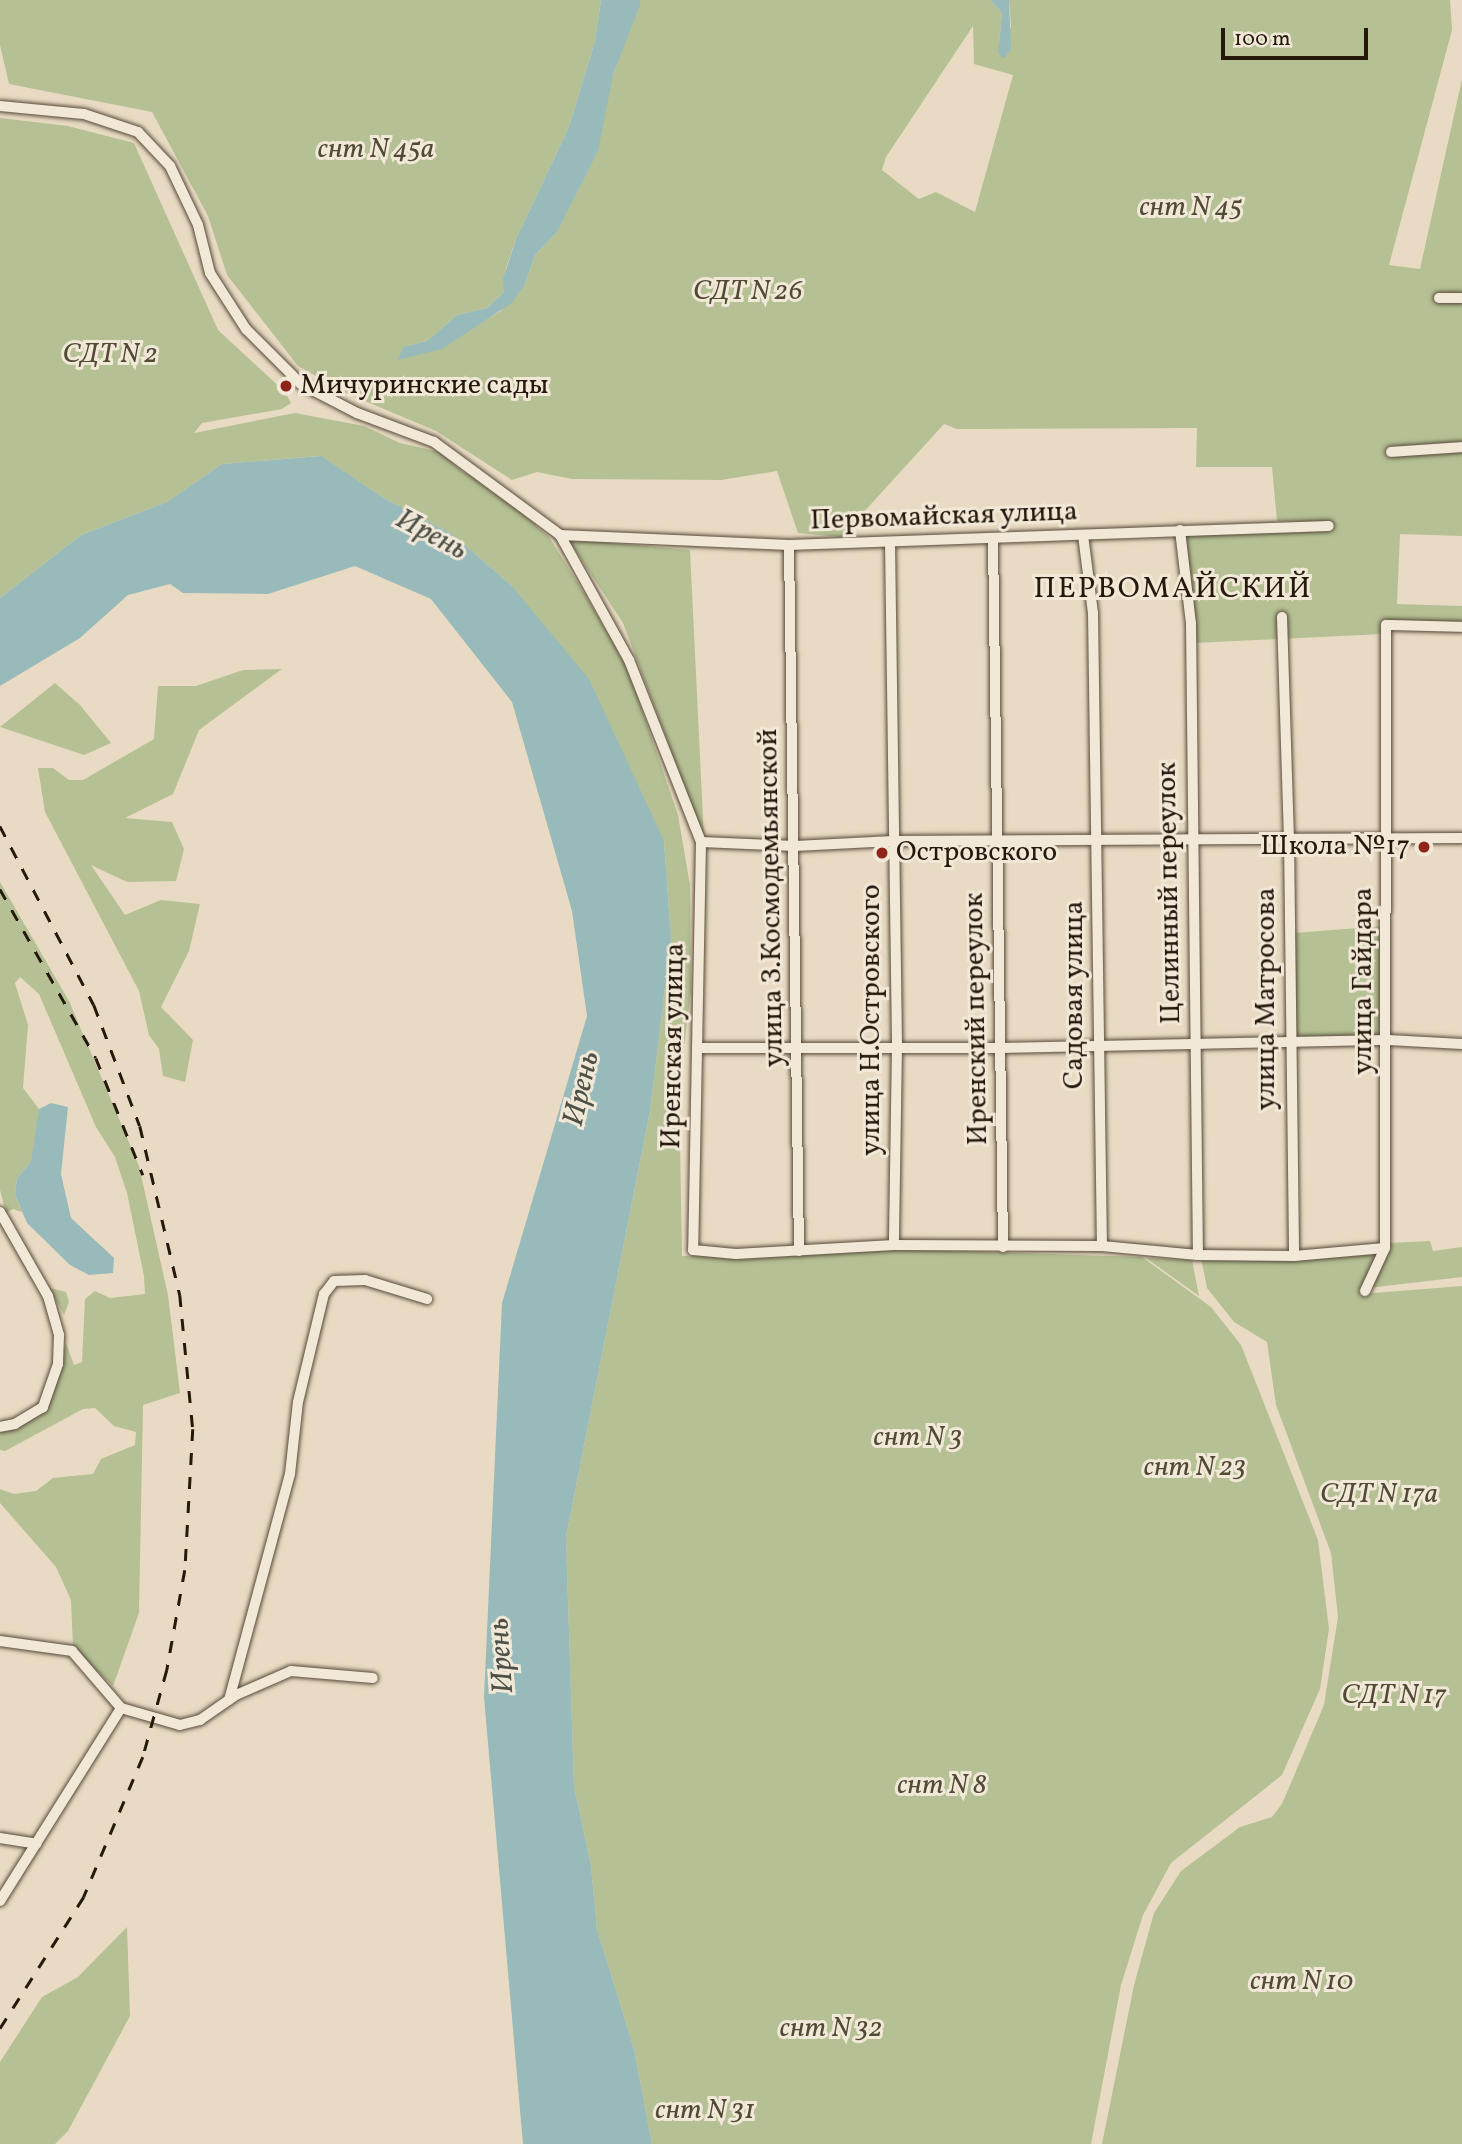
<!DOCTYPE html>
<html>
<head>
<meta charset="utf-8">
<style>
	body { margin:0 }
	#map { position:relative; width:1462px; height:2144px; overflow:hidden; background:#e9dbc3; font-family:Vollkorn,serif }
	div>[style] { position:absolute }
	.green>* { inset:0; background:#b5c094 }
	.water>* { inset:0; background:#99baba }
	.roads { filter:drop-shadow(0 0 2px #564a39) drop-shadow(0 0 2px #564a39) }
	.minor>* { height:10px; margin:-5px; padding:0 5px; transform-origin:5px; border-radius:5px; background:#f1e8d8 }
	.rail>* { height:2.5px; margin-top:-1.25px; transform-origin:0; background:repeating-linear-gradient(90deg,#25190b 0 12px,transparent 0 24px) }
	.dots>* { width:19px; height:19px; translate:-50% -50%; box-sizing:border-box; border:4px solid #f1e8d8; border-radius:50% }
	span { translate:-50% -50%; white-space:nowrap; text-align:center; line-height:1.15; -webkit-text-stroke:6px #f1e8d8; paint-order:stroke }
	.park-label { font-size:28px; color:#504b34; font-style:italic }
	.poi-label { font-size:28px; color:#25190b }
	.left { translate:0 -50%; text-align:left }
	.right { translate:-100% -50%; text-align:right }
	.street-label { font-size:28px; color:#25190b }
	.water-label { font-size:30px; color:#4e5148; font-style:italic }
	.neighbourhood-label { font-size:30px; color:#25190b; letter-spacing:2px }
	.scale { position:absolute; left:1221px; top:28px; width:147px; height:32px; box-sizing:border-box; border:4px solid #25190b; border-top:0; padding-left:9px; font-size:21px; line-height:24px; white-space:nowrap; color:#25190b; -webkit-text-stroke:5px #f1e8d8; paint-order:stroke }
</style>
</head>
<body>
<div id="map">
	<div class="green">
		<div style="clip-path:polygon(evenodd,0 0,601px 0,595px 41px,569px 127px,516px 239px,506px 268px,504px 292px,487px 308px,457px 315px,427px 341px,403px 347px,457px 337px,501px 311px,525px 284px,535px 255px,557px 232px,640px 0,990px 0,1002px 13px,999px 43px,1011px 27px,1009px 0,1450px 0,1452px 30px,1389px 265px,1420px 269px,1462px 79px,1462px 536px,1400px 534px,1397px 604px,1462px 606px,1462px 623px,1382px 621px,1382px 634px,1195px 643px,1183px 533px,1330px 522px,1277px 521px,1272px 467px,1196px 467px,1197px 428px,957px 429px,944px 424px,841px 537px,798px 533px,777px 471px,721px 480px,572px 479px,537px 472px,512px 480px,436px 431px,346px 393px,298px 366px,227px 275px,208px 216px,152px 112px,9px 84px,0 45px,0 0,973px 26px,974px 64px,1013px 75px,975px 212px,936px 192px,919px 199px,882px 170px,886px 157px,973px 26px)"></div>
		<div style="clip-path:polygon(0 118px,68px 126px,134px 143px,218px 330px,285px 392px,291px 403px,282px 409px,202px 423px,194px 433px,295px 413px,364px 426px,400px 443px,440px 452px,463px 472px,493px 487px,549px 537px,586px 596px,628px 669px,678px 815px,690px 885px,691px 991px,679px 1087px,682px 1256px,896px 1249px,1142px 1257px,1211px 1307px,1241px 1345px,1318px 1540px,1329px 1629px,1320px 1689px,1282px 1775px,1171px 1863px,1143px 1915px,1121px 1985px,1091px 2144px,652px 2144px,634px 2049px,597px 1929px,591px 1865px,574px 1786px,566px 1537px,650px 1111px,671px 938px,664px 841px,511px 585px,452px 534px,382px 497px,320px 456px,222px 464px,167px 502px,81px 535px,0 598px)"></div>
		<div style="clip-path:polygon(568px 539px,690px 550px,704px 839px,623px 623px)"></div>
		<div style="clip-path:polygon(282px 669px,199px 730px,173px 794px,125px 818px,172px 822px,184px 849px,176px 881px,127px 882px,91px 865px,125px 915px,161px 900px,200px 904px,189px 951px,161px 1007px,193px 1040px,185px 1082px,163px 1076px,159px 1049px,149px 1035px,139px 991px,45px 812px,38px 768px,53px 768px,69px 780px,83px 780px,154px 739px,158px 686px,196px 686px,243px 670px)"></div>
		<div style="clip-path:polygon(55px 683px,80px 705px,111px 743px,84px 755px,0 727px)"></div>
		<div style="clip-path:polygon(0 882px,69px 1001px,139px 1166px,168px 1295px,180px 1393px,143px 1405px,139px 1613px,113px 1686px,73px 1648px,71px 1600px,56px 1567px,0 1503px,0 1489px,14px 1494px,36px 1491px,53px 1478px,93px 1474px,101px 1459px,135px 1445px,136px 1432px,114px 1426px,95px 1408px,83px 1409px,5px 1451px,0 1450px,0 1431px,19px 1427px,45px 1412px,66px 1343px,74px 1365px,82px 1362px,85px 1299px,95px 1291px,110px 1298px,145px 1294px,144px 1276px,127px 1193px,115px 1157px,96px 1127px,39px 994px,20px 977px,15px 983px,28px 1025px,23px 1088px,39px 1109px,37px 1141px,31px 1162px,17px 1178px,15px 1195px,22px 1212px,13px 1209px,6px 1213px,0 1190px)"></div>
		<div style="clip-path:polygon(1384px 926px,1385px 1036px,1292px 1041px,1294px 933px)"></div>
		<div style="clip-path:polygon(1430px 1241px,1433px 1251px,1462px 1247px,1462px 1277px,1368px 1288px,1389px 1243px)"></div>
		<div style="clip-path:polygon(1378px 1254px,1361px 1294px,1462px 1286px,1462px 2144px,1102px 2144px,1134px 1985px,1154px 1913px,1181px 1871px,1240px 1827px,1272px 1817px,1282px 1804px,1324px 1705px,1338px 1617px,1331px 1553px,1276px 1405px,1267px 1342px,1234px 1322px,1207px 1288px,1201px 1258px,1295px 1260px)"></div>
		<div style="clip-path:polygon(1146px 1258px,1192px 1260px,1199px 1296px)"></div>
		<div style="clip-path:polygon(49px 1288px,66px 1292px,69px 1302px,64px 1315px)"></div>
		<div style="clip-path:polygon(127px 1927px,130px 2016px,68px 2131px,55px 2144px,0 2144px,0 2062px,42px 1997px,78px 1977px)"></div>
	</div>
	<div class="water">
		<div style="clip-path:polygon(601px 0,640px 0,640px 5px,613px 75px,598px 151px,557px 232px,535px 255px,525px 284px,512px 303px,442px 349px,398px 360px,403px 347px,427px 341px,457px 315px,487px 308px,504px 292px,503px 279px,516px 239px,569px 127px,595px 41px)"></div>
		<div style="clip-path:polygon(990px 0,1009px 0,1011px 50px,1003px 59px,998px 53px,1002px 13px)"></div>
		<div style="clip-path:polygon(321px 456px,382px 497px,452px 534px,511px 585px,589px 679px,664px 841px,671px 938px,650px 1111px,566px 1537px,574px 1786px,591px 1865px,597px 1929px,634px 2049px,652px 2144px,523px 2144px,484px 1697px,502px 1303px,587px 1016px,572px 911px,512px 702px,431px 599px,355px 566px,268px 594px,183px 593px,170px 584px,128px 595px,80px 638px,0 686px,0 598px,81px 535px,167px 502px,222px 464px)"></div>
		<div style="clip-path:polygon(51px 1103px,68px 1107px,61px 1174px,71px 1218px,114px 1258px,113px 1273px,89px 1275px,70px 1265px,27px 1223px,15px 1195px,17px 1178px,31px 1162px,39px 1109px)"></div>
	</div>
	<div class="roads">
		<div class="minor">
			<div style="left:0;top:106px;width:84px;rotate:5.4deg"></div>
			<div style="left:84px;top:114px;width:57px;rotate:18.4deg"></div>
			<div style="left:138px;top:132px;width:47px;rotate:46.7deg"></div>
			<div style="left:170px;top:166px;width:65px;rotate:64.6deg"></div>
			<div style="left:198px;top:225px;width:49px;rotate:76deg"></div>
			<div style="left:210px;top:273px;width:67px;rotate:57.3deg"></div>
			<div style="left:246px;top:329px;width:78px;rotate:45deg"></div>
			<div style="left:301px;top:384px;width:63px;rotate:27.4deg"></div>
			<div style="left:357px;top:413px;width:82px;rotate:20.6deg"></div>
			<div style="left:434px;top:442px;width:157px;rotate:36.4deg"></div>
			<div style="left:560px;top:535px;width:143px;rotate:61.1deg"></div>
			<div style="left:629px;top:660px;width:196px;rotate:68.4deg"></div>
			<div style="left:701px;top:842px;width:408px;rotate:91.1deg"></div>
			<div style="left:693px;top:1250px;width:43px;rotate:5.3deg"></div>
			<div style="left:736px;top:1254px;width:158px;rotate:-3.3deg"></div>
			<div style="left:894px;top:1245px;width:208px;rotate:0.3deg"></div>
			<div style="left:1102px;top:1246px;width:96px;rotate:5.4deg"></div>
			<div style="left:1198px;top:1255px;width:96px;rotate:0.6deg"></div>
			<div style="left:1294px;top:1256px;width:91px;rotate:-5deg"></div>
			<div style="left:1439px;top:298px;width:23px"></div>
			<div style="left:1391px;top:452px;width:71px;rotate:-4deg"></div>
			<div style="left:1180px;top:530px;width:94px;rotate:83.3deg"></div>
			<div style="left:1191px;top:623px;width:632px;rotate:89.37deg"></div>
			<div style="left:560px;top:535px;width:229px;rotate:2.5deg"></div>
			<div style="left:789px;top:545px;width:540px;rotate:-2.02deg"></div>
			<div style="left:1083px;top:535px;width:79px;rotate:82.7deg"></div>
			<div style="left:1093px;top:613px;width:633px;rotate:89.19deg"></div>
			<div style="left:993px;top:539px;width:708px;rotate:89.19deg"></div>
			<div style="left:890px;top:542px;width:504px;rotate:89.2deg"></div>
			<div style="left:897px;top:1046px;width:199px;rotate:90.9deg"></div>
			<div style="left:789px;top:545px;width:706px;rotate:89.19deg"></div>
			<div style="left:1282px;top:617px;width:222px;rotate:88.2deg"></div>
			<div style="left:1289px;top:839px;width:417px;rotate:89.3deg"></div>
			<div style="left:701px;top:842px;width:94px;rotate:2.4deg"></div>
			<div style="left:795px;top:846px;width:98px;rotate:-2.9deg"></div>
			<div style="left:893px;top:841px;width:569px;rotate:-0.3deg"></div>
			<div style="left:697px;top:1048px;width:303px"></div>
			<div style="left:1000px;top:1048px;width:388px;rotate:-1.2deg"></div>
			<div style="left:1388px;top:1040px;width:74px;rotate:3.1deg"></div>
			<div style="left:0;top:1212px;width:97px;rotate:60.3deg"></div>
			<div style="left:48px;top:1296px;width:41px;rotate:74.2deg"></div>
			<div style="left:59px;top:1335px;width:29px;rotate:92deg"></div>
			<div style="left:58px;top:1364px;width:46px;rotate:109.2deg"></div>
			<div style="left:43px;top:1407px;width:33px;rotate:149deg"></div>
			<div style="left:15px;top:1424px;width:15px;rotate:169deg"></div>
			<div style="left:1365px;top:1291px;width:47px;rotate:-65.1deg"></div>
			<div style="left:1385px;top:1248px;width:623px;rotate:-89.91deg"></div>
			<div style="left:1386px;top:625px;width:76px;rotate:1.5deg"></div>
			<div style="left:0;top:1641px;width:73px;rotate:7.9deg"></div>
			<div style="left:72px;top:1651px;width:75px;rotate:49.3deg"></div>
			<div style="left:121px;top:1708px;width:61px;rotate:16.1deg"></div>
			<div style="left:180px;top:1725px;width:21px;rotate:-14deg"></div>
			<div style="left:200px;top:1720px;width:44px;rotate:-34.8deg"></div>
			<div style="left:236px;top:1695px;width:60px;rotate:-23.6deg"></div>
			<div style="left:291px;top:1671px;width:82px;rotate:4.9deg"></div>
			<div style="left:229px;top:1700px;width:234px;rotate:-74.9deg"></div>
			<div style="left:290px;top:1474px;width:72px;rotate:-83.7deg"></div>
			<div style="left:298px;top:1402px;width:111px;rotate:-76.5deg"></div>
			<div style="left:324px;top:1294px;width:16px;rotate:-52deg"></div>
			<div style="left:334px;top:1281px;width:31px;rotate:-2deg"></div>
			<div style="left:365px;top:1280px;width:65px;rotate:17deg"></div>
			<div style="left:0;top:1838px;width:37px;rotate:9deg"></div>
			<div style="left:0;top:1901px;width:228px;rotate:-57.9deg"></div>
		</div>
	</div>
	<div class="rail">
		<div style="left:0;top:826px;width:202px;rotate:62.3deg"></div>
		<div style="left:94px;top:1005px;width:129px;rotate:69.2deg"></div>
		<div style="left:140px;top:1126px;width:174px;rotate:76.7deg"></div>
		<div style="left:180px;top:1295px;width:135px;rotate:84.5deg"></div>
		<div style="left:193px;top:1429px;width:141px;rotate:93.2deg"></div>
		<div style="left:185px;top:1570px;width:102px;rotate:100.2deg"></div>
		<div style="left:167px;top:1670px;width:90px;rotate:105.4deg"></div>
		<div style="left:143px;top:1757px;width:152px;rotate:112.9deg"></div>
		<div style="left:84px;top:1897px;width:156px;rotate:122.5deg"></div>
		<div style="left:0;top:889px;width:194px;rotate:60.4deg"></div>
		<div style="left:96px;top:1058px;width:126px;rotate:68.1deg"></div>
	</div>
	<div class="dots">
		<div style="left:286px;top:386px;background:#8f2418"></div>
		<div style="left:1424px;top:847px;background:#8f2418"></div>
		<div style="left:882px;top:853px;background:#8f2418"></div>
	</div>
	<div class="park-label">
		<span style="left:376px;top:150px">снт N 45а</span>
		<span style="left:1191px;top:208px">снт N 45</span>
		<span style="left:748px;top:292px">СДТ N 26</span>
		<span style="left:110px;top:355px">СДТ N 2</span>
		<span style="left:918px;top:1438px">снт N 3</span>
		<span style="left:1195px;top:1468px">снт N 23</span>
		<span style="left:1379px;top:1495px">СДТ N 17а</span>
		<span style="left:1394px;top:1696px">СДТ N 17</span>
		<span style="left:942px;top:1786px">снт N 8</span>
		<span style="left:1302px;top:1982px">снт N 10</span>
		<span style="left:831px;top:2029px">снт N 32</span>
		<span style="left:705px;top:2111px">снт N 31</span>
	</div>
	<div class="poi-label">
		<span class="left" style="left:300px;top:386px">Мичуринские сады</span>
		<span class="right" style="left:1410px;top:847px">Школа №17</span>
		<span class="left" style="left:896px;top:853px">Островского</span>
	</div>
	<div class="street-label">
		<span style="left:944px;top:517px;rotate:-2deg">Первомайская улица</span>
		<span style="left:1170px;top:893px;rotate:-91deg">Целинный переулок</span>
		<span style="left:772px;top:898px;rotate:-91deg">улица З.Космодемьянской</span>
		<span style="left:1364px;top:981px;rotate:-90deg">улица Гайдара</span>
		<span style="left:1075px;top:995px;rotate:-90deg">Садовая улица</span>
		<span style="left:1267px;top:999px;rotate:-90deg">улица Матросова</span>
		<span style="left:977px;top:1019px;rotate:-91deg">Иренский переулок</span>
		<span style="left:872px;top:1020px;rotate:-90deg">улица Н.Островского</span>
		<span style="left:674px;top:1046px;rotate:-89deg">Иренская улица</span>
	</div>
	<div class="water-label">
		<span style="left:431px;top:535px;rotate:28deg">Ирень</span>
		<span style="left:582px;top:1089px;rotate:-77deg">Ирень</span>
		<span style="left:502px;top:1656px;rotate:-94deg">Ирень</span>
	</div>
	<div class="neighbourhood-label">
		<span style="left:1173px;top:589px">ПЕРВОМАЙСКИЙ</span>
	</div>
	<div class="scale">100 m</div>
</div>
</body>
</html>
